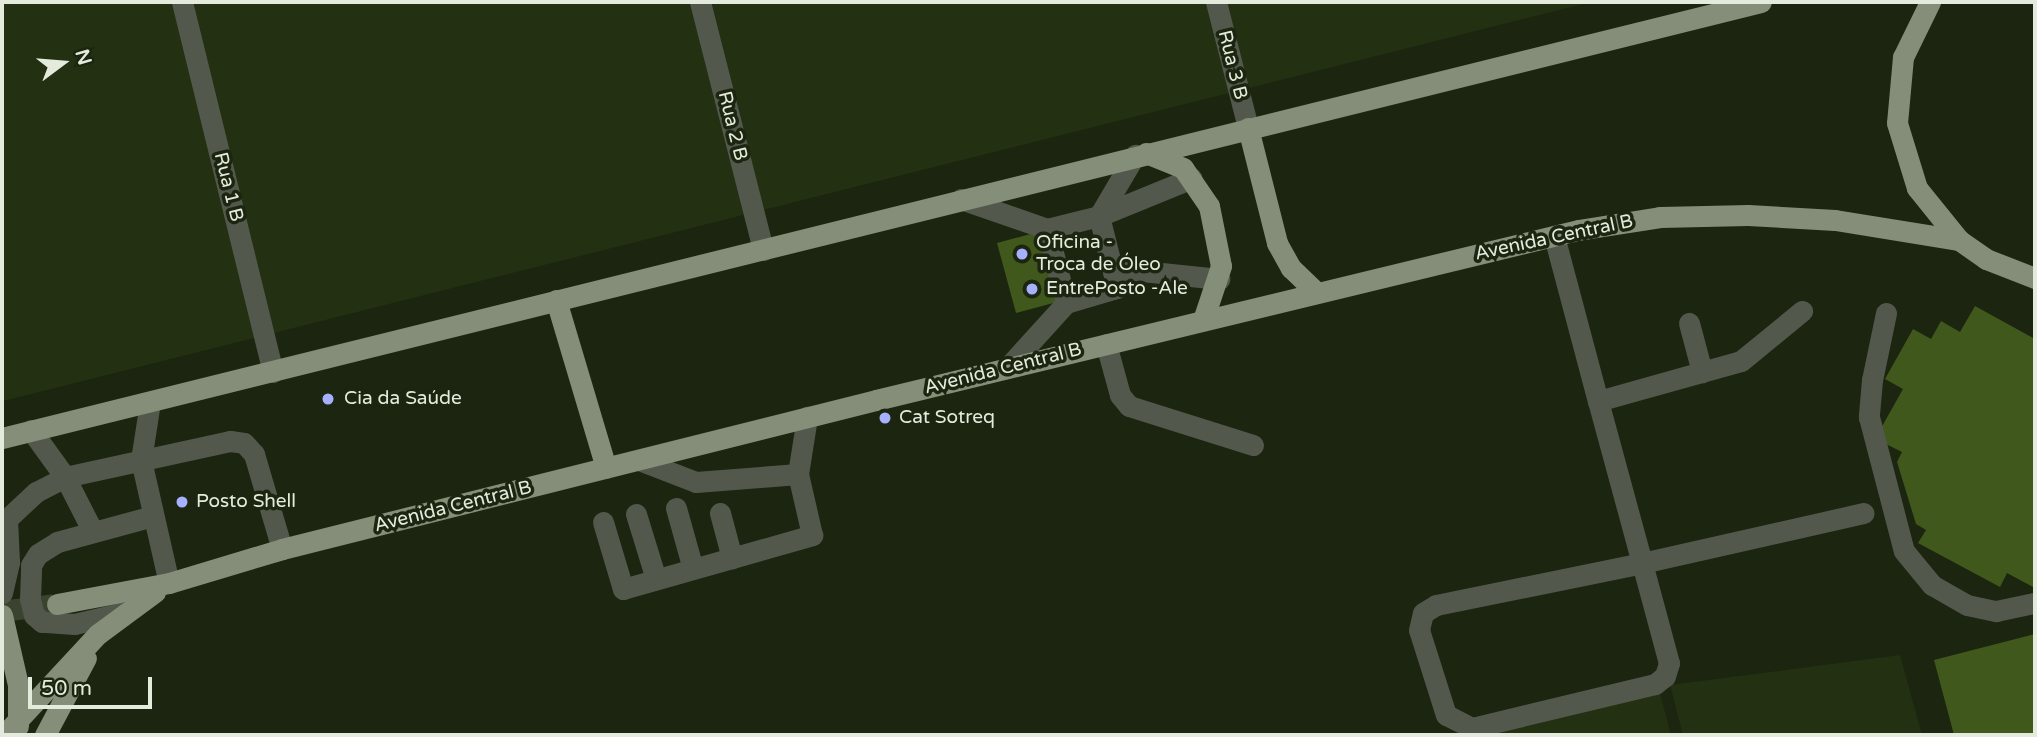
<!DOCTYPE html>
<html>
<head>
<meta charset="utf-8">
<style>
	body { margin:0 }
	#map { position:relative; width:2037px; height:737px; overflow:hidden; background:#1c250f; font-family:"Varela Round",sans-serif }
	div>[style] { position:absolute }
	.built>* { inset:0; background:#233012 }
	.building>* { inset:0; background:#41581d }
	.major-tunnel>* { height:21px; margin-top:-10.5px; transform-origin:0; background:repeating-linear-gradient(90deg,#3a432e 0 21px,transparent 0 31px) }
	.minor>* { height:21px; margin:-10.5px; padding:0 10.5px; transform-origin:10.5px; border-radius:10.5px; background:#53584d }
	.major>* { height:21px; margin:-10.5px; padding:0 10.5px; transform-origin:10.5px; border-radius:10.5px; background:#848e78 }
	.dots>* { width:19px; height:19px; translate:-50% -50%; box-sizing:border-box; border:4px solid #1c250f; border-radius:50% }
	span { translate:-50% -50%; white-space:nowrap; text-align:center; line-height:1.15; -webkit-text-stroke:7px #1c250f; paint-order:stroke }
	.street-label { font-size:19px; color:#e4ebdc }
	.poi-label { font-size:19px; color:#e4ebdc }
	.left { translate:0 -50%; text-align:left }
	.frame { position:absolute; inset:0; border:4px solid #e4ebdc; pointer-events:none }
	.north { position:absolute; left:28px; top:28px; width:70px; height:70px; -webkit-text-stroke:5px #1c250f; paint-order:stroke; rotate:74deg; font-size:19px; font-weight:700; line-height:28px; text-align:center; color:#e4ebdc }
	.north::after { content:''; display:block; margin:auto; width:24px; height:32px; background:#e4ebdc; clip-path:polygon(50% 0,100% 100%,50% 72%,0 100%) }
	.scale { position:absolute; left:28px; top:677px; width:124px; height:32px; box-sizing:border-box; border:4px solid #e4ebdc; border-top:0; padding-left:9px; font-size:21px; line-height:24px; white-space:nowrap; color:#e4ebdc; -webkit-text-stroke:5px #1c250f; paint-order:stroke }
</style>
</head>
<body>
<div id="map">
	<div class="built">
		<div style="clip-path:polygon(2px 2px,1591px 2px,3px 401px)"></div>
		<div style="clip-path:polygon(1900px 655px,1922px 735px,1683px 735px,1670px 685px)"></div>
		<div style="clip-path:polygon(1659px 690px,1671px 735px,1485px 735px)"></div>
	</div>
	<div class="building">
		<div style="clip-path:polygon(1038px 232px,1057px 302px,1016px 313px,997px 243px)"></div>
		<div style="clip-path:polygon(1975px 306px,2035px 339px,2033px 587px,2007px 573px,2000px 587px,1918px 543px,1926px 530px,1916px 524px,1897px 462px,1902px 452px,1882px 442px,1880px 430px,1903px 389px,1885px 379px,1913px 329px,1931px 339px,1941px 321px,1960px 332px)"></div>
		<div style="clip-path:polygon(2035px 634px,2035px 735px,1954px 735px,1934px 660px)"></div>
	</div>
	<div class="major-tunnel">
		<div style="left:2px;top:611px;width:55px;rotate:-7.3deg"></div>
	</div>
	<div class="minor">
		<div style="left:182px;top:2px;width:381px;rotate:76.2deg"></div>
		<div style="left:700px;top:2px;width:256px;rotate:75.7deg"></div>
		<div style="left:1216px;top:2px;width:130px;rotate:75.7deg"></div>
		<div style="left:961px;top:199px;width:91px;rotate:19.2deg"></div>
		<div style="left:1047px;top:229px;width:76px;rotate:75.6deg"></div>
		<div style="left:1066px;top:303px;width:88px;rotate:132.2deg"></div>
		<div style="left:1047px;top:229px;width:54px;rotate:-14deg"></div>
		<div style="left:1099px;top:216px;width:100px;rotate:-22.2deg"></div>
		<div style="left:1554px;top:236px;width:171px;rotate:75.1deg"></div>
		<div style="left:1598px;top:401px;width:168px;rotate:74.8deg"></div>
		<div style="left:1642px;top:563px;width:104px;rotate:74.9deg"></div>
		<div style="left:1669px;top:663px;width:14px;rotate:107deg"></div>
		<div style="left:1665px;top:676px;width:13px;rotate:141deg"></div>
		<div style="left:1655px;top:684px;width:188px;rotate:166.5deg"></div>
		<div style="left:1472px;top:728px;width:29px;rotate:-153deg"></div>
		<div style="left:1446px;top:715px;width:89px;rotate:-107.6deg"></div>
		<div style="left:1419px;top:630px;width:17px;rotate:-77deg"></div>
		<div style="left:1423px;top:613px;width:15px;rotate:-32deg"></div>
		<div style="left:1436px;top:605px;width:210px;rotate:-11.5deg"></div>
		<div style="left:1642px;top:563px;width:227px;rotate:-12.7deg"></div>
		<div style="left:1113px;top:268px;width:107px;rotate:5.9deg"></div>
		<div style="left:1066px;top:303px;width:53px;rotate:-16.4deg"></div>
		<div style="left:1117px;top:288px;width:74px;rotate:-104deg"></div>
		<div style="left:1099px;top:216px;width:71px;rotate:-59.5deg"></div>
		<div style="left:1886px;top:313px;width:68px;rotate:101.8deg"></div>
		<div style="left:1872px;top:380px;width:37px;rotate:95deg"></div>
		<div style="left:1869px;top:417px;width:138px;rotate:75.4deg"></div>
		<div style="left:1904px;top:551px;width:44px;rotate:50.5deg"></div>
		<div style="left:1932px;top:585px;width:40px;rotate:29.7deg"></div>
		<div style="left:1967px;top:605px;width:30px;rotate:12deg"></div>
		<div style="left:1996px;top:611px;width:40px;rotate:-12deg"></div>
		<div style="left:1689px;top:323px;width:51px;rotate:75.1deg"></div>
		<div style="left:1106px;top:344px;width:53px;rotate:74.6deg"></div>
		<div style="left:1120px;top:395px;width:14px;rotate:51deg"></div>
		<div style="left:1129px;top:406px;width:130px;rotate:17.5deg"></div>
		<div style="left:1598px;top:401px;width:148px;rotate:-15.6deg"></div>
		<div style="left:1741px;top:361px;width:79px;rotate:-39.3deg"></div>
		<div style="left:150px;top:402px;width:59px;rotate:98.8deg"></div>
		<div style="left:141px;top:460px;width:126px;rotate:77.2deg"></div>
		<div style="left:31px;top:430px;width:58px;rotate:54.1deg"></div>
		<div style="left:65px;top:477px;width:59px;rotate:63deg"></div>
		<div style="left:639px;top:460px;width:61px;rotate:21.1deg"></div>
		<div style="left:696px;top:482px;width:102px;rotate:-4.5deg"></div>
		<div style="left:798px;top:474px;width:58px;rotate:-81deg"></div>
		<div style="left:676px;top:508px;width:63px;rotate:74.4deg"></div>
		<div style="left:720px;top:513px;width:47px;rotate:75.1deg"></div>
		<div style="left:636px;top:514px;width:68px;rotate:72.9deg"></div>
		<div style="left:603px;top:522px;width:70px;rotate:73.4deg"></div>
		<div style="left:623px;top:589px;width:197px;rotate:-15.9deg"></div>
		<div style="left:812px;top:535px;width:63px;rotate:-102.9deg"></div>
		<div style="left:2px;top:593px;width:32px;rotate:-77deg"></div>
		<div style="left:9px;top:562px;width:43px;rotate:-92.7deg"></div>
		<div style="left:7px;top:519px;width:40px;rotate:-43deg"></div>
		<div style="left:36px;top:492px;width:33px;rotate:-27deg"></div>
		<div style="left:65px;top:477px;width:169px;rotate:-12.3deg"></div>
		<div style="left:230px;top:441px;width:14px;rotate:8deg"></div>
		<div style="left:244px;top:443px;width:15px;rotate:48deg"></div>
		<div style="left:254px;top:454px;width:99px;rotate:73.6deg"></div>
		<div style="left:121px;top:613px;width:48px;rotate:166.8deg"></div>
		<div style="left:74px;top:624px;width:32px;rotate:-176deg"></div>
		<div style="left:42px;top:622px;width:11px;rotate:-139deg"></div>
		<div style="left:34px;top:615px;width:16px;rotate:-104deg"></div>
		<div style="left:30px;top:599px;width:34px;rotate:-88deg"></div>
		<div style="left:31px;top:565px;width:13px;rotate:-58deg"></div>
		<div style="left:38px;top:554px;width:22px;rotate:-32deg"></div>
		<div style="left:57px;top:542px;width:99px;rotate:-15.2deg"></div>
	</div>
	<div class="major">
		<div style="left:1930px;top:2px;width:61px;rotate:116.1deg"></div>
		<div style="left:1903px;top:57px;width:66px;rotate:95.2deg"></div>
		<div style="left:1897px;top:123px;width:68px;rotate:72.9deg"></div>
		<div style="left:1917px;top:188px;width:67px;rotate:51.1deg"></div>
		<div style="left:1959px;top:240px;width:33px;rotate:35deg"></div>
		<div style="left:1986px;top:259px;width:53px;rotate:21.2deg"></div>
		<div style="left:1248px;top:128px;width:119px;rotate:75.8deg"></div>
		<div style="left:1277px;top:243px;width:29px;rotate:61deg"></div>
		<div style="left:1291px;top:268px;width:33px;rotate:44deg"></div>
		<div style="left:1146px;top:153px;width:40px;rotate:22deg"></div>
		<div style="left:1183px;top:168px;width:46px;rotate:55.6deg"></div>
		<div style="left:1209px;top:206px;width:61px;rotate:78.7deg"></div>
		<div style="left:1221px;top:266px;width:57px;rotate:108.4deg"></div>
		<div style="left:556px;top:300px;width:175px;rotate:73.4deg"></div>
		<div style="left:2px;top:438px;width:1812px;rotate:-13.92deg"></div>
		<div style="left:57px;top:604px;width:114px;rotate:-10.6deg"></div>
		<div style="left:169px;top:583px;width:118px;rotate:-16.7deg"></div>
		<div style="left:282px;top:549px;width:612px;rotate:-14.08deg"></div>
		<div style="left:876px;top:400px;width:722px;rotate:-13.61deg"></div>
		<div style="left:1578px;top:230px;width:83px;rotate:-9deg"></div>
		<div style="left:1660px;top:217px;width:88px;rotate:-1.3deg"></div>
		<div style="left:1748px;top:215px;width:87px;rotate:3.3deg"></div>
		<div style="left:1835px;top:220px;width:126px;rotate:9.2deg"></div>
		<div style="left:2px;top:615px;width:72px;rotate:77.1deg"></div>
		<div style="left:18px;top:685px;width:41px;rotate:90deg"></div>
		<div style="left:4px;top:735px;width:138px;rotate:-47.1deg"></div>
		<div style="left:98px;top:634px;width:71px;rotate:-36.4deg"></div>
		<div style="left:45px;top:735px;width:87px;rotate:-62deg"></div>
	</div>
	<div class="dots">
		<div style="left:1022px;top:254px;background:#a5b1fc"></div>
		<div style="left:1032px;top:289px;background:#a5b1fc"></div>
		<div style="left:328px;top:399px;background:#a5b1fc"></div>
		<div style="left:885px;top:418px;background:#a5b1fc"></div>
		<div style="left:182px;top:502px;background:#a5b1fc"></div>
	</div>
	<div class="street-label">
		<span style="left:1232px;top:65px;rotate:76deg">Rua 3 B</span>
		<span style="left:732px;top:126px;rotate:76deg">Rua 2 B</span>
		<span style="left:228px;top:187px;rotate:76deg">Rua 1 B</span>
		<span style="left:1554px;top:238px;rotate:-12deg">Avenida Central B</span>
		<span style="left:1003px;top:369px;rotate:-14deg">Avenida Central B</span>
		<span style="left:453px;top:507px;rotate:-14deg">Avenida Central B</span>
	</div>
	<div class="poi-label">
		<span class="left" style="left:1036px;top:254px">Oficina -<br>Troca de Óleo</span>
		<span class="left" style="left:1046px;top:289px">EntrePosto -Ale</span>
		<span class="left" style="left:344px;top:399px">Cia da Saúde</span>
		<span class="left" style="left:899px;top:418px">Cat Sotreq</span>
		<span class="left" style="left:196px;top:502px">Posto Shell</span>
	</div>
	<div class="frame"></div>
	<div class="north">N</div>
	<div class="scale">50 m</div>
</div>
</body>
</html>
